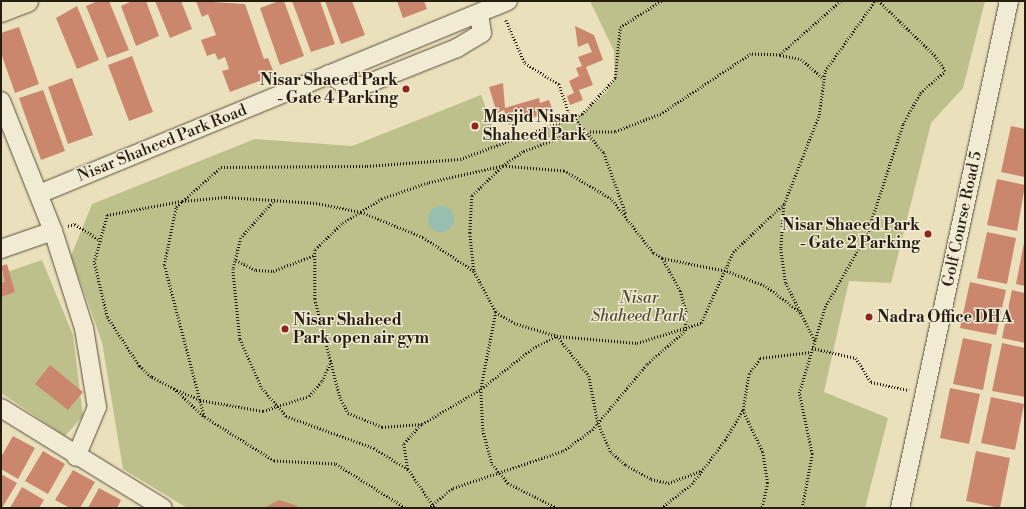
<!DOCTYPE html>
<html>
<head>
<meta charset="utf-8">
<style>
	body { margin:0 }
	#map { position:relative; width:1026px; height:509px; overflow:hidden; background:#eae0bc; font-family:"Libre Bodoni",serif }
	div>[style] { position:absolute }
	.green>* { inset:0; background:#bec08c }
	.water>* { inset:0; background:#98bdb1 }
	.round { border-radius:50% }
	.building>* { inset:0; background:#cb876e }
	.path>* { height:2.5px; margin-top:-1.25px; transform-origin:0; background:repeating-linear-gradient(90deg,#251c12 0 1px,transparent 0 3px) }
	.roads { filter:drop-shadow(0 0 1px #564d3c) drop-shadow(0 0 1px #564d3c) }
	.minor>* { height:18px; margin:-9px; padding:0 9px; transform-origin:9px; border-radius:9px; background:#f1ebd3 }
	.major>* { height:22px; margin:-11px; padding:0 11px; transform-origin:11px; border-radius:11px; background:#eae0bc }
	.dots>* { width:11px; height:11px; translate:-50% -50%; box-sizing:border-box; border:2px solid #f1ebd3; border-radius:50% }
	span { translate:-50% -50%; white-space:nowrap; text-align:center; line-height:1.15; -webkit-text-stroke:3px #f1ebd3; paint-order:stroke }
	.poi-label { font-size:16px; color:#251c12; font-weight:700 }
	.right { translate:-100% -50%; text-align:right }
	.left { translate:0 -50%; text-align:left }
	.street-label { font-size:16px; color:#251c12 }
	.park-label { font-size:16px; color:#534d37; font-style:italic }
	.frame { position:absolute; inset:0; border:2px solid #251c12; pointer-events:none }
</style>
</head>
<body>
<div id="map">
	<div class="green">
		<div style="clip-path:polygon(590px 1px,985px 1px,963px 88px,931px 123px,891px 283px,849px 281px,824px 392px,888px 418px,865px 508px,187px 508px,123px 469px,102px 342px,71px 256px,92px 204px,255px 139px,352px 146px,481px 95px,499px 143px,519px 140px,582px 114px,606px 92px,615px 78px,614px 51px)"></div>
		<div style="clip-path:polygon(42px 260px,73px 335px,83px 416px,65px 436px,1px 393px,1px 274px)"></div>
	</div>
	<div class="water">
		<div class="round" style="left:428px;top:206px;width:26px;height:26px"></div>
	</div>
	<div class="building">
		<div style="clip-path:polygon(98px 1px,109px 1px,129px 50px,107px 58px,86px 6px)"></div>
		<div style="clip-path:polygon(132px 1px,146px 1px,159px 36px,136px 46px,121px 6px)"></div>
		<div style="clip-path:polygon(155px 1px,181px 1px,192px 29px,170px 38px)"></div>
		<div style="clip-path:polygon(196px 1px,245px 4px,264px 59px,268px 58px,275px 75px,230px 92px,222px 71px,229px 69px,225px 57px,218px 60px,215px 53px,207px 56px,201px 40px,216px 35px,208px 14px,202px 17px)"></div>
		<div style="clip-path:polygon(279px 1px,284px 1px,304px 56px,280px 65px,260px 8px)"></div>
		<div style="clip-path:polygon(292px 1px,320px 1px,335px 44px,311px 52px)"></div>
		<div style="clip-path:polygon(325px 1px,352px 1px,365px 35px,341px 44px)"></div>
		<div style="clip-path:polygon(397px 1px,424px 1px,427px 9px,403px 18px)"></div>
		<div style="clip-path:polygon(77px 6px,99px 60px,77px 69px,56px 18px)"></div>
		<div style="clip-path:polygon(575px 26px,594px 35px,603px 60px,586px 67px,593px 85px,579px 90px,583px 100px,570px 105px,567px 96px,574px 93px,569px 81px,579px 76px,576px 68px,582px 66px,578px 57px,592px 52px,588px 43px,578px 47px)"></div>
		<div style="clip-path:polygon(19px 27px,39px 84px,15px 93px,1px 53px,1px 33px)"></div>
		<div style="clip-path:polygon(132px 56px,153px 112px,129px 121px,108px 65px)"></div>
		<div style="clip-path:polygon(72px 78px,93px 135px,68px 144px,48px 87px)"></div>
		<div style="clip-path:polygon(503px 83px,505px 108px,539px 98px,540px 103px,549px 100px,553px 111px,509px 125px,504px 110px,497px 113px,489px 87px)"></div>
		<div style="clip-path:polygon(43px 90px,65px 151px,41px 160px,19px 98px)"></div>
		<div style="clip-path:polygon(1011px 126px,1025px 129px,1025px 177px,1001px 172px)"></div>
		<div style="clip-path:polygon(997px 179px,1025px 185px,1017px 231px,987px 225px)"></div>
		<div style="clip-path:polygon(987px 232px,1016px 238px,1007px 284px,977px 278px)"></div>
		<div style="clip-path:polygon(1024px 243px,1025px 243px,1025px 286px,1016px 284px)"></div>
		<div style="clip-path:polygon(7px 264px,15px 292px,1px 297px,1px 283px,5px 282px,1px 266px)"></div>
		<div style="clip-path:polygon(970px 282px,1006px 290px,996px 335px,960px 328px)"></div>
		<div style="clip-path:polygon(1012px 290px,1025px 293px,1025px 343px,1002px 338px)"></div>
		<div style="clip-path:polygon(963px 338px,992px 344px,983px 390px,953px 384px)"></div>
		<div style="clip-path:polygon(1002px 343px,1025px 348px,1025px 397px,992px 391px)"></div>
		<div style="clip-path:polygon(50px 365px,83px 392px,68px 410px,35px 384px)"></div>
		<div style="clip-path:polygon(950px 388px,980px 394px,969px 444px,940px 438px)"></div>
		<div style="clip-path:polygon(991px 397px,1024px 404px,1015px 450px,981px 443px)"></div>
		<div style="clip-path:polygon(13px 436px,35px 448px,18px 479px,1px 469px,1px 457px)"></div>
		<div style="clip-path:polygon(43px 451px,65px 464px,48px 494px,25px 481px)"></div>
		<div style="clip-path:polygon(976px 451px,1010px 458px,1000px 508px,966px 501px)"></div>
		<div style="clip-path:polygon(73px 470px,95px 482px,80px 508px,70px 508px,55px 500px)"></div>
		<div style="clip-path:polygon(1px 474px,17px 483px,2px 508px,1px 508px)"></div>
		<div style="clip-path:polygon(22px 487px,44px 500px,39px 508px,10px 508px)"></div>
		<div style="clip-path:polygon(99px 488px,121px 500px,117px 508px,88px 508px)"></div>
		<div style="clip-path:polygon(279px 500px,295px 505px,300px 508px,264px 508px)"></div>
	</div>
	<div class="path">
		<div style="left:841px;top:1px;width:81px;rotate:138.5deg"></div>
		<div style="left:780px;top:55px;width:29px;rotate:-178deg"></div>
		<div style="left:751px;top:54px;width:108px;rotate:146.3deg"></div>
		<div style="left:661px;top:114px;width:49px;rotate:158.6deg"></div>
		<div style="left:615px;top:132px;width:40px;rotate:180deg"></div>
		<div style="left:575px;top:132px;width:56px;rotate:159deg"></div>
		<div style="left:523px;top:152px;width:24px;rotate:145deg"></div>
		<div style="left:503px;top:166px;width:77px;rotate:167.2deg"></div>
		<div style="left:428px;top:183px;width:49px;rotate:160.8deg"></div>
		<div style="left:382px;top:199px;width:47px;rotate:148deg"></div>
		<div style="left:342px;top:224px;width:37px;rotate:136deg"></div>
		<div style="left:315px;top:250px;width:49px;rotate:90deg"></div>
		<div style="left:315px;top:299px;width:101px;rotate:75.7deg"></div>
		<div style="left:340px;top:397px;width:18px;rotate:63deg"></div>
		<div style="left:348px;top:413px;width:37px;rotate:22deg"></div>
		<div style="left:382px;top:427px;width:40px;rotate:-4.3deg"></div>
		<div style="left:422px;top:424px;width:69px;rotate:-30.7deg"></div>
		<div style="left:481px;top:389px;width:66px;rotate:-38.3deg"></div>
		<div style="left:533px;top:348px;width:27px;rotate:-27deg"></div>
		<div style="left:557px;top:336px;width:80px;rotate:5deg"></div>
		<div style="left:637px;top:343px;width:67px;rotate:-17.4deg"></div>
		<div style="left:701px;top:323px;width:78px;rotate:-65.7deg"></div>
		<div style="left:733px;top:252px;width:70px;rotate:-43.3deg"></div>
		<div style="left:784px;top:204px;width:96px;rotate:-68.5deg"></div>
		<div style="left:819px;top:115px;width:44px;rotate:-82.2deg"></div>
		<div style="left:825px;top:71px;width:86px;rotate:-54.5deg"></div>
		<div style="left:506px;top:20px;width:47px;rotate:66.2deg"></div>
		<div style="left:525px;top:63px;width:40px;rotate:32deg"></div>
		<div style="left:559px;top:84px;width:37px;rotate:71deg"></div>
		<div style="left:780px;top:55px;width:21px;rotate:11deg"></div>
		<div style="left:801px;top:59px;width:30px;rotate:41deg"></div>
		<div style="left:574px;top:117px;width:47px;rotate:50.2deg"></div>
		<div style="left:604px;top:153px;width:65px;rotate:70.2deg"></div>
		<div style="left:275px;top:200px;width:51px;rotate:131.8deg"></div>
		<div style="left:241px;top:238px;width:32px;rotate:104deg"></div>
		<div style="left:233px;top:269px;width:70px;rotate:84.3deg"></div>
		<div style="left:240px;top:339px;width:54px;rotate:65.8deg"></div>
		<div style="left:262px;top:388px;width:37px;rotate:49deg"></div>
		<div style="left:286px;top:416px;width:94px;rotate:20deg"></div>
		<div style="left:374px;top:448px;width:40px;rotate:32deg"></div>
		<div style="left:784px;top:205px;width:44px;rotate:93.9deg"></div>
		<div style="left:781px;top:249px;width:34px;rotate:82deg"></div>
		<div style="left:786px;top:283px;width:65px;rotate:63.4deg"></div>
		<div style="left:68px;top:226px;width:7px;rotate:-16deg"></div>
		<div style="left:75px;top:224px;width:30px;rotate:33deg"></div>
		<div style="left:662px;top:258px;width:66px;rotate:11.3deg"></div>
		<div style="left:727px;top:271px;width:42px;rotate:21deg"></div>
		<div style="left:766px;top:286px;width:43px;rotate:37.4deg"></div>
		<div style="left:236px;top:260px;width:22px;rotate:27deg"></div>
		<div style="left:256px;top:270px;width:17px;rotate:3deg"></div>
		<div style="left:273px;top:271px;width:45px;rotate:-20.9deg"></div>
		<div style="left:496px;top:312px;width:21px;rotate:31deg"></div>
		<div style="left:514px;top:323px;width:45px;rotate:16.8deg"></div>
		<div style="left:557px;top:336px;width:51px;rotate:51.3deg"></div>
		<div style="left:589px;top:376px;width:48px;rotate:79.2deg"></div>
		<div style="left:598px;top:423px;width:32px;rotate:66deg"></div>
		<div style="left:611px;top:452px;width:20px;rotate:41deg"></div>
		<div style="left:626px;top:465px;width:29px;rotate:29deg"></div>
		<div style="left:651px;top:479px;width:17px;rotate:13deg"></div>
		<div style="left:668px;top:483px;width:35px;rotate:-20deg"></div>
		<div style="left:812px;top:348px;width:45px;rotate:12.8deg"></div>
		<div style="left:856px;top:358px;width:28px;rotate:58deg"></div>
		<div style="left:871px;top:382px;width:39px;rotate:12deg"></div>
		<div style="left:177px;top:390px;width:25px;rotate:23deg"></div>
		<div style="left:200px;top:400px;width:64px;rotate:9.9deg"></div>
		<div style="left:263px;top:411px;width:48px;rotate:-18.1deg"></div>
		<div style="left:309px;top:396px;width:20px;rotate:-49deg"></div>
		<div style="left:322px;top:381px;width:22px;rotate:-66deg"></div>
		<div style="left:743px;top:410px;width:47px;rotate:64.5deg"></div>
		<div style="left:763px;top:452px;width:31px;rotate:81deg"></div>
		<div style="left:768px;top:483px;width:26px;rotate:103deg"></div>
		<div style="left:203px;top:416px;width:40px;rotate:-137deg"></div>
		<div style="left:174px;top:389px;width:26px;rotate:-152deg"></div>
		<div style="left:151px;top:377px;width:16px;rotate:-137deg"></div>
		<div style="left:139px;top:366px;width:59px;rotate:-123.1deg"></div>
		<div style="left:107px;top:317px;width:57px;rotate:-103.3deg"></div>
		<div style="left:94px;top:262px;width:49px;rotate:-74.5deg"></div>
		<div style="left:107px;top:215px;width:76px;rotate:-10.6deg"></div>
		<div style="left:182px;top:201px;width:44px;rotate:-5.2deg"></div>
		<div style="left:226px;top:197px;width:90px;rotate:3.8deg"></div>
		<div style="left:316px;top:203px;width:46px;rotate:11.3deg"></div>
		<div style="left:361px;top:212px;width:67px;rotate:22deg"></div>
		<div style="left:423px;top:237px;width:61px;rotate:33.7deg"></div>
		<div style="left:474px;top:271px;width:47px;rotate:61.8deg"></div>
		<div style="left:496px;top:312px;width:78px;rotate:101deg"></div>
		<div style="left:481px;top:389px;width:41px;rotate:87.2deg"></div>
		<div style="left:483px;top:430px;width:35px;rotate:75deg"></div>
		<div style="left:492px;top:464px;width:25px;rotate:50deg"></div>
		<div style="left:508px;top:483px;width:55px;rotate:27deg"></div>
		<div style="left:421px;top:425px;width:25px;rotate:132deg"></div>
		<div style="left:404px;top:444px;width:25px;rotate:81deg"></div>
		<div style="left:408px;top:469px;width:47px;rotate:55.3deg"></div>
		<div style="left:405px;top:508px;width:83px;rotate:-147.8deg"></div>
		<div style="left:335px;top:464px;width:61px;rotate:-177.2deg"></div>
		<div style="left:274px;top:461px;width:83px;rotate:-147.8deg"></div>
		<div style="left:204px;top:417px;width:157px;rotate:-104.7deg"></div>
		<div style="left:164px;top:265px;width:59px;rotate:-78.3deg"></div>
		<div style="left:176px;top:207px;width:60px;rotate:-41.6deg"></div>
		<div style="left:221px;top:167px;width:146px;rotate:-0.4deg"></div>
		<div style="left:367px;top:166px;width:93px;rotate:-4.3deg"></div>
		<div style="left:460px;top:159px;width:130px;rotate:-20.2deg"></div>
		<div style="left:582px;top:114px;width:49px;rotate:-47.5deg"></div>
		<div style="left:615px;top:78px;width:51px;rotate:-84.4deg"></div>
		<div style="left:620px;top:27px;width:49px;rotate:-32.4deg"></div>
		<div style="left:428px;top:508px;width:32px;rotate:-39deg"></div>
		<div style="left:453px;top:488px;width:116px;rotate:-18.6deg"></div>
		<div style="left:563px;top:451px;width:36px;rotate:-36deg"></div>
		<div style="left:592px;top:430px;width:86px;rotate:-50.2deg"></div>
		<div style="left:647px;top:364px;width:50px;rotate:-41deg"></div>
		<div style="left:685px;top:331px;width:19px;rotate:-87deg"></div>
		<div style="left:686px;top:312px;width:22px;rotate:-106deg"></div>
		<div style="left:680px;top:291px;width:38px;rotate:-119deg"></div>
		<div style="left:662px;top:258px;width:10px;rotate:-151deg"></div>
		<div style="left:653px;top:253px;width:68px;rotate:-127.9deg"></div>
		<div style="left:611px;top:199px;width:55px;rotate:-149.2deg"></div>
		<div style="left:564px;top:171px;width:61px;rotate:-175.3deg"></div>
		<div style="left:503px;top:166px;width:43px;rotate:135.9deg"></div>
		<div style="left:472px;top:196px;width:37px;rotate:93deg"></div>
		<div style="left:470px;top:233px;width:37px;rotate:84deg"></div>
		<div style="left:661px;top:508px;width:39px;rotate:-38deg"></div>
		<div style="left:692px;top:484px;width:55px;rotate:-53.1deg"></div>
		<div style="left:725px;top:440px;width:35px;rotate:-59deg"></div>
		<div style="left:743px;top:410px;width:36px;rotate:-81deg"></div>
		<div style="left:749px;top:374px;width:19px;rotate:-55deg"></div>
		<div style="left:760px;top:358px;width:51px;rotate:-6.7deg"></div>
		<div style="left:802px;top:508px;width:55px;rotate:-79.5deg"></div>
		<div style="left:812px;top:454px;width:62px;rotate:-102deg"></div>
		<div style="left:799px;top:393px;width:90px;rotate:-73.2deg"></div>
		<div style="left:825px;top:307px;width:84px;rotate:-60.1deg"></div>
		<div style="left:867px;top:234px;width:116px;rotate:-71.9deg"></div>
		<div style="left:903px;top:124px;width:35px;rotate:-61deg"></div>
		<div style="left:920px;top:93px;width:33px;rotate:-41deg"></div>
		<div style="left:945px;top:71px;width:18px;rotate:-124deg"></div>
		<div style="left:935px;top:56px;width:79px;rotate:-136deg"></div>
	</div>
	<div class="roads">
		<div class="minor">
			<div style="left:329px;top:74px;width:22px;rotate:34deg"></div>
			<div style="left:347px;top:86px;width:15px"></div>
			<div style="left:362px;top:86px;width:102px;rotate:-21.8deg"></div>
			<div style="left:457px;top:48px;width:29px;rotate:-31deg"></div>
			<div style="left:482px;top:33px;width:20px;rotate:-99deg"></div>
			<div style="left:1px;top:101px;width:140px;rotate:68.2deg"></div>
			<div style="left:53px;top:231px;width:102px;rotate:72.3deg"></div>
			<div style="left:84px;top:328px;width:80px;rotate:80.7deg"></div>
			<div style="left:97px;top:407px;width:54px;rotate:112.8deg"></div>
			<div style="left:39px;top:194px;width:507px;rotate:-22.37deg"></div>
			<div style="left:1px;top:249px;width:55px;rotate:-19.1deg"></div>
			<div style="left:1px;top:408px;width:190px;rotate:31.7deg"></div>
			<div style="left:900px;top:508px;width:519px;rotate:-77.87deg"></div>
		</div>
		<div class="major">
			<div style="left:1px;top:11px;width:28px;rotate:-21deg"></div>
		</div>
	</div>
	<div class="dots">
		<div style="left:406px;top:89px;background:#8f2418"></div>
		<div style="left:475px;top:126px;background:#8f2418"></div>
		<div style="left:928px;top:234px;background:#8f2418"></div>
		<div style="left:869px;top:317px;background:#8f2418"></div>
		<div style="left:285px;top:329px;background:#8f2418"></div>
	</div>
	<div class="poi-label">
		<span class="right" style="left:398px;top:89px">Nisar Shaeed Park<br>- Gate 4 Parking</span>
		<span class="left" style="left:483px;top:126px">Masjid Nisar<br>Shaheed Park</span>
		<span class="right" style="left:920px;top:234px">Nisar Shaeed Park<br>- Gate 2 Parking</span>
		<span class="left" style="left:877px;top:317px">Nadra Office DHA</span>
		<span class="left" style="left:293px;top:329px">Nisar Shaheed<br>Park open air gym</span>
	</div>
	<div class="street-label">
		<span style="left:162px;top:143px;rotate:-22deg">Nisar Shaheed Park Road</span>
		<span style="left:962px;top:219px;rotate:-78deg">Golf Course Road 5</span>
	</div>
	<div class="park-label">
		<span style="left:639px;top:307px">Nisar<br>Shaheed Park</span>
	</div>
	<div class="frame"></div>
</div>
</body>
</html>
